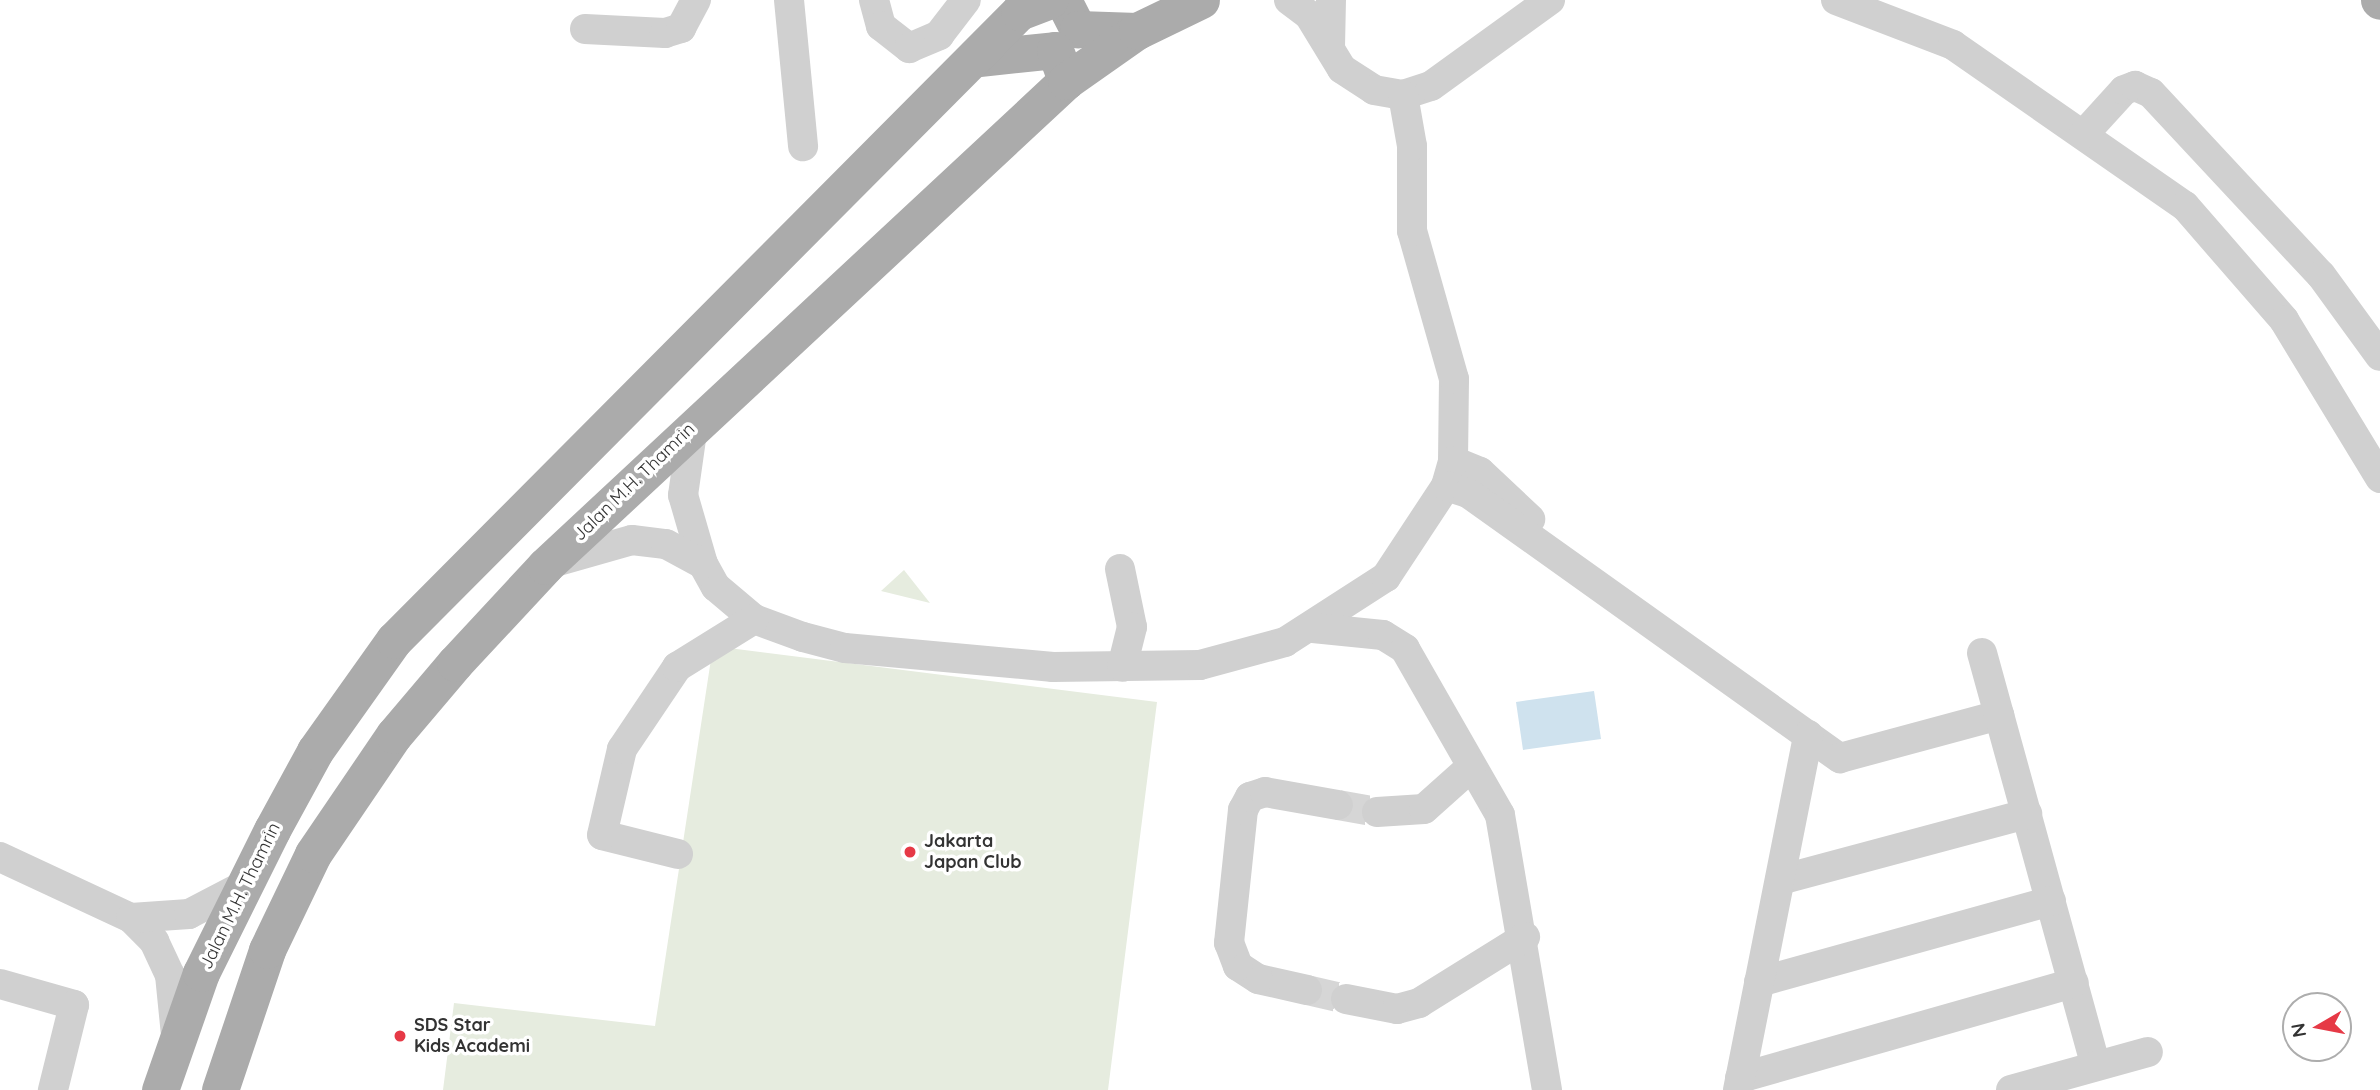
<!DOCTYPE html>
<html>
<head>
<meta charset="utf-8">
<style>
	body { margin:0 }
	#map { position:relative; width:2380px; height:1090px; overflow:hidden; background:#fff; font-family:Quicksand,sans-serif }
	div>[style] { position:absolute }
	.green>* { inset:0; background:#e6ecdf }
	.water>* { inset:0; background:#cfe2ee }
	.minor-tunnel>* { height:30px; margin-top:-15px; transform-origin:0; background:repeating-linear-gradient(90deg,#d6d6d6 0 30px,transparent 0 45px) }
	.minor>* { height:30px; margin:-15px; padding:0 15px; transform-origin:15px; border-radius:15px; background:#d0d0d0 }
	.major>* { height:37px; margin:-18.5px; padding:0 18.5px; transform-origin:18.5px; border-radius:18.5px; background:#ababab }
	.dots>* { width:19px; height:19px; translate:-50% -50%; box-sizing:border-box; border:4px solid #fff; border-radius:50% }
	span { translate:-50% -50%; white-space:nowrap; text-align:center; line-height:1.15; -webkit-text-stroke:7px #fff; paint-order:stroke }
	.street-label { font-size:18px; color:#333 }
	.poi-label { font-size:18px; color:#333; font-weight:700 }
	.left { translate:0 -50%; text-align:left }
	.north { position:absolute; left:2282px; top:992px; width:70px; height:70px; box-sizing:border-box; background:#fff; border:2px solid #adadad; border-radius:50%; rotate:260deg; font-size:19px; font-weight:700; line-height:28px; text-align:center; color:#333 }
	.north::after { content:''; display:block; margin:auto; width:24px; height:32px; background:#e63946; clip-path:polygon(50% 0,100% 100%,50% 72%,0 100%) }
</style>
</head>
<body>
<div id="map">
	<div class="green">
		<div style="clip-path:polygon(904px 570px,930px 603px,881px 591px)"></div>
		<div style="clip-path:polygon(713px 646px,1157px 702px,1108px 1090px,443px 1090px,454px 1003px,655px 1026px)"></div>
	</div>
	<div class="water">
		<div style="clip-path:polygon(1594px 691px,1601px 739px,1523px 750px,1516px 702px)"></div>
	</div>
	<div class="minor-tunnel">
		<div style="left:1338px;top:805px;width:40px;rotate:10deg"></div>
		<div style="left:1307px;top:990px;width:40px;rotate:13deg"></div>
	</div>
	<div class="minor">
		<div style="left:789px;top:0;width:147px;rotate:84.5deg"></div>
		<div style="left:874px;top:0;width:27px;rotate:75deg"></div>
		<div style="left:881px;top:26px;width:36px;rotate:38deg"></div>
		<div style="left:909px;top:48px;width:33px;rotate:-23deg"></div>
		<div style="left:939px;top:35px;width:44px;rotate:-52.4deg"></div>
		<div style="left:1289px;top:0;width:25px;rotate:37deg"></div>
		<div style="left:1309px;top:15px;width:63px;rotate:58.6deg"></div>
		<div style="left:1342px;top:69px;width:38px;rotate:33deg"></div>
		<div style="left:1374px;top:90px;width:29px;rotate:10deg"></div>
		<div style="left:1403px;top:95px;width:29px;rotate:-18deg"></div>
		<div style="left:1431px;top:86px;width:147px;rotate:-35.9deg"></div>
		<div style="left:1836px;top:0;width:125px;rotate:21deg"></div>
		<div style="left:1953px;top:45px;width:282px;rotate:34.8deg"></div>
		<div style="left:2185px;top:206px;width:151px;rotate:49deg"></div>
		<div style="left:2284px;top:320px;width:185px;rotate:58.7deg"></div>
		<div style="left:585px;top:29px;width:80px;rotate:2.9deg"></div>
		<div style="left:665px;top:33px;width:17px;rotate:-17deg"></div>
		<div style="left:681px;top:28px;width:32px;rotate:-62deg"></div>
		<div style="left:1330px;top:47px;width:47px;rotate:-88.8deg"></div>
		<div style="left:2084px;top:134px;width:59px;rotate:-47.7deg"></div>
		<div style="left:2124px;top:90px;width:12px;rotate:-20deg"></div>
		<div style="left:2135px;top:86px;width:17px;rotate:24deg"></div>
		<div style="left:2151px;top:93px;width:249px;rotate:47deg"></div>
		<div style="left:2321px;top:275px;width:100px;rotate:53.9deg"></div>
		<div style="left:693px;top:425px;width:71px;rotate:98.1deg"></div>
		<div style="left:683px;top:495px;width:72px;rotate:73.8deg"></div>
		<div style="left:703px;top:564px;width:26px;rotate:61deg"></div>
		<div style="left:716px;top:587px;width:50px;rotate:40.1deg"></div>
		<div style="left:754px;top:619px;width:52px;rotate:20.2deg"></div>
		<div style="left:803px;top:637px;width:43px;rotate:14.7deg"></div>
		<div style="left:845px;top:648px;width:209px;rotate:5.2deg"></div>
		<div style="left:1053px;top:667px;width:147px;rotate:-0.8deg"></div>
		<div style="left:1200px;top:665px;width:88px;rotate:-15.1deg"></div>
		<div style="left:1285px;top:642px;width:120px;rotate:-32.8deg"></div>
		<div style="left:1386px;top:577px;width:109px;rotate:-56.6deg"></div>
		<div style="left:1446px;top:486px;width:26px;rotate:-74deg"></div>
		<div style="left:1453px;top:461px;width:82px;rotate:-89.3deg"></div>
		<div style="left:1454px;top:379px;width:154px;rotate:-105.8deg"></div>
		<div style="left:1412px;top:231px;width:85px;rotate:-90deg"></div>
		<div style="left:1412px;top:146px;width:52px;rotate:-100deg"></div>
		<div style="left:1453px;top:461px;width:29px;rotate:22deg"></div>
		<div style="left:1480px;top:472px;width:69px;rotate:43.2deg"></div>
		<div style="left:1446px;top:486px;width:23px;rotate:18deg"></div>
		<div style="left:1468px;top:493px;width:457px;rotate:35.5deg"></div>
		<div style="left:1840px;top:758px;width:165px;rotate:-15.1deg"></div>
		<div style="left:551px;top:563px;width:84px;rotate:-15.9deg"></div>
		<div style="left:632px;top:540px;width:34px;rotate:7deg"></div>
		<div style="left:666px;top:544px;width:42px;rotate:28.4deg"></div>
		<div style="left:1120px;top:569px;width:59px;rotate:78.3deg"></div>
		<div style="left:1132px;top:627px;width:41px;rotate:104deg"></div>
		<div style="left:1313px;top:628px;width:70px;rotate:5.7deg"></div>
		<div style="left:1383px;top:635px;width:26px;rotate:32deg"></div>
		<div style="left:1405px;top:649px;width:191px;rotate:60.2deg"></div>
		<div style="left:1500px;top:815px;width:279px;rotate:80.3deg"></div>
		<div style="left:1982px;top:653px;width:428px;rotate:74.6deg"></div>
		<div style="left:1377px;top:812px;width:47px;rotate:-3.7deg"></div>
		<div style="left:1424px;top:809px;width:63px;rotate:-41.8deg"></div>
		<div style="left:678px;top:854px;width:78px;rotate:-166deg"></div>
		<div style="left:602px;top:835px;width:88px;rotate:-76.9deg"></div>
		<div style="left:622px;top:749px;width:99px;rotate:-56.1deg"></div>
		<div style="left:677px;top:667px;width:91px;rotate:-31.9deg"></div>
		<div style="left:0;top:857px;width:145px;rotate:25deg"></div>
		<div style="left:131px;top:918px;width:33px;rotate:45deg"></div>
		<div style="left:154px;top:941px;width:38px;rotate:65deg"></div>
		<div style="left:170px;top:975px;width:60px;rotate:84.3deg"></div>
		<div style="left:1780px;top:880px;width:256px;rotate:-15deg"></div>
		<div style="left:131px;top:918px;width:58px;rotate:-3.9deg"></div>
		<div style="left:189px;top:914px;width:61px;rotate:-27.4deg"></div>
		<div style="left:1759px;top:982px;width:303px;rotate:-15.5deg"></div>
		<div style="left:0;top:984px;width:77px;rotate:15.8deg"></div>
		<div style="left:74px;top:1005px;width:88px;rotate:103.9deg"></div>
		<div style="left:1307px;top:990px;width:50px;rotate:-167.3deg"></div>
		<div style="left:1258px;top:979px;width:24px;rotate:-147deg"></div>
		<div style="left:1238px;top:966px;width:25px;rotate:-111deg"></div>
		<div style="left:1229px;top:943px;width:134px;rotate:-84deg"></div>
		<div style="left:1243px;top:810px;width:15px;rotate:-62deg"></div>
		<div style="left:1250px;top:797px;width:16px;rotate:-18deg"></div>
		<div style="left:1265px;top:792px;width:74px;rotate:10.1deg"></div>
		<div style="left:1346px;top:999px;width:52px;rotate:11.1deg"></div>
		<div style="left:1397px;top:1009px;width:23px;rotate:-15deg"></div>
		<div style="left:1419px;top:1003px;width:125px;rotate:-31.9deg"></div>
		<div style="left:1740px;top:1078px;width:347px;rotate:-15.9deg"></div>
		<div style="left:1738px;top:1090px;width:362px;rotate:-78.8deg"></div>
		<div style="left:2011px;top:1090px;width:142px;rotate:-15.5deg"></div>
	</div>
	<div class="major">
		<div style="left:1063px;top:0;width:33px;rotate:63deg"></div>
		<div style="left:1078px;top:29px;width:59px;rotate:1.9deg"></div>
		<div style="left:2379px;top:0;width:1px;rotate:45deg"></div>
		<div style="left:979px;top:58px;width:76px;rotate:-6deg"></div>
		<div style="left:1055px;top:50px;width:33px;rotate:70deg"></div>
		<div style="left:160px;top:1090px;width:124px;rotate:-70.7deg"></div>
		<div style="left:201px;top:973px;width:160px;rotate:-63.6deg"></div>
		<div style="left:272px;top:830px;width:90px;rotate:-61.4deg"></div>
		<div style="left:315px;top:751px;width:136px;rotate:-54.6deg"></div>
		<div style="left:394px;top:640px;width:886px;rotate:-45.14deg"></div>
		<div style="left:1019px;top:12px;width:33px;rotate:-21deg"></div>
		<div style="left:220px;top:1090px;width:148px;rotate:-71.4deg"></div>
		<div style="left:267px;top:950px;width:106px;rotate:-64.4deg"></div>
		<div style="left:313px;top:854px;width:144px;rotate:-55.8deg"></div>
		<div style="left:394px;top:735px;width:94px;rotate:-49.7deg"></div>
		<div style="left:455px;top:663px;width:132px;rotate:-47.1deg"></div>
		<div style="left:545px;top:566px;width:712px;rotate:-42.95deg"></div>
		<div style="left:1066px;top:81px;width:87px;rotate:-35.2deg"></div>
		<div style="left:1137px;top:31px;width:71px;rotate:-25.8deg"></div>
	</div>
	<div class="dots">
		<div style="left:910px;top:852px;background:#e63946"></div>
		<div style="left:400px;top:1036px;background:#e63946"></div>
	</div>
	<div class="street-label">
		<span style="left:634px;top:482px;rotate:-44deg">Jalan M.H. Thamrin</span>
		<span style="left:240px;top:896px;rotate:-64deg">Jalan M.H. Thamrin</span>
	</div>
	<div class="poi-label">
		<span class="left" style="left:924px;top:852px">Jakarta<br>Japan Club</span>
		<span class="left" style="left:414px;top:1036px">SDS Star<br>Kids Academi</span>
	</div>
	<div class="north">N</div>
</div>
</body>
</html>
